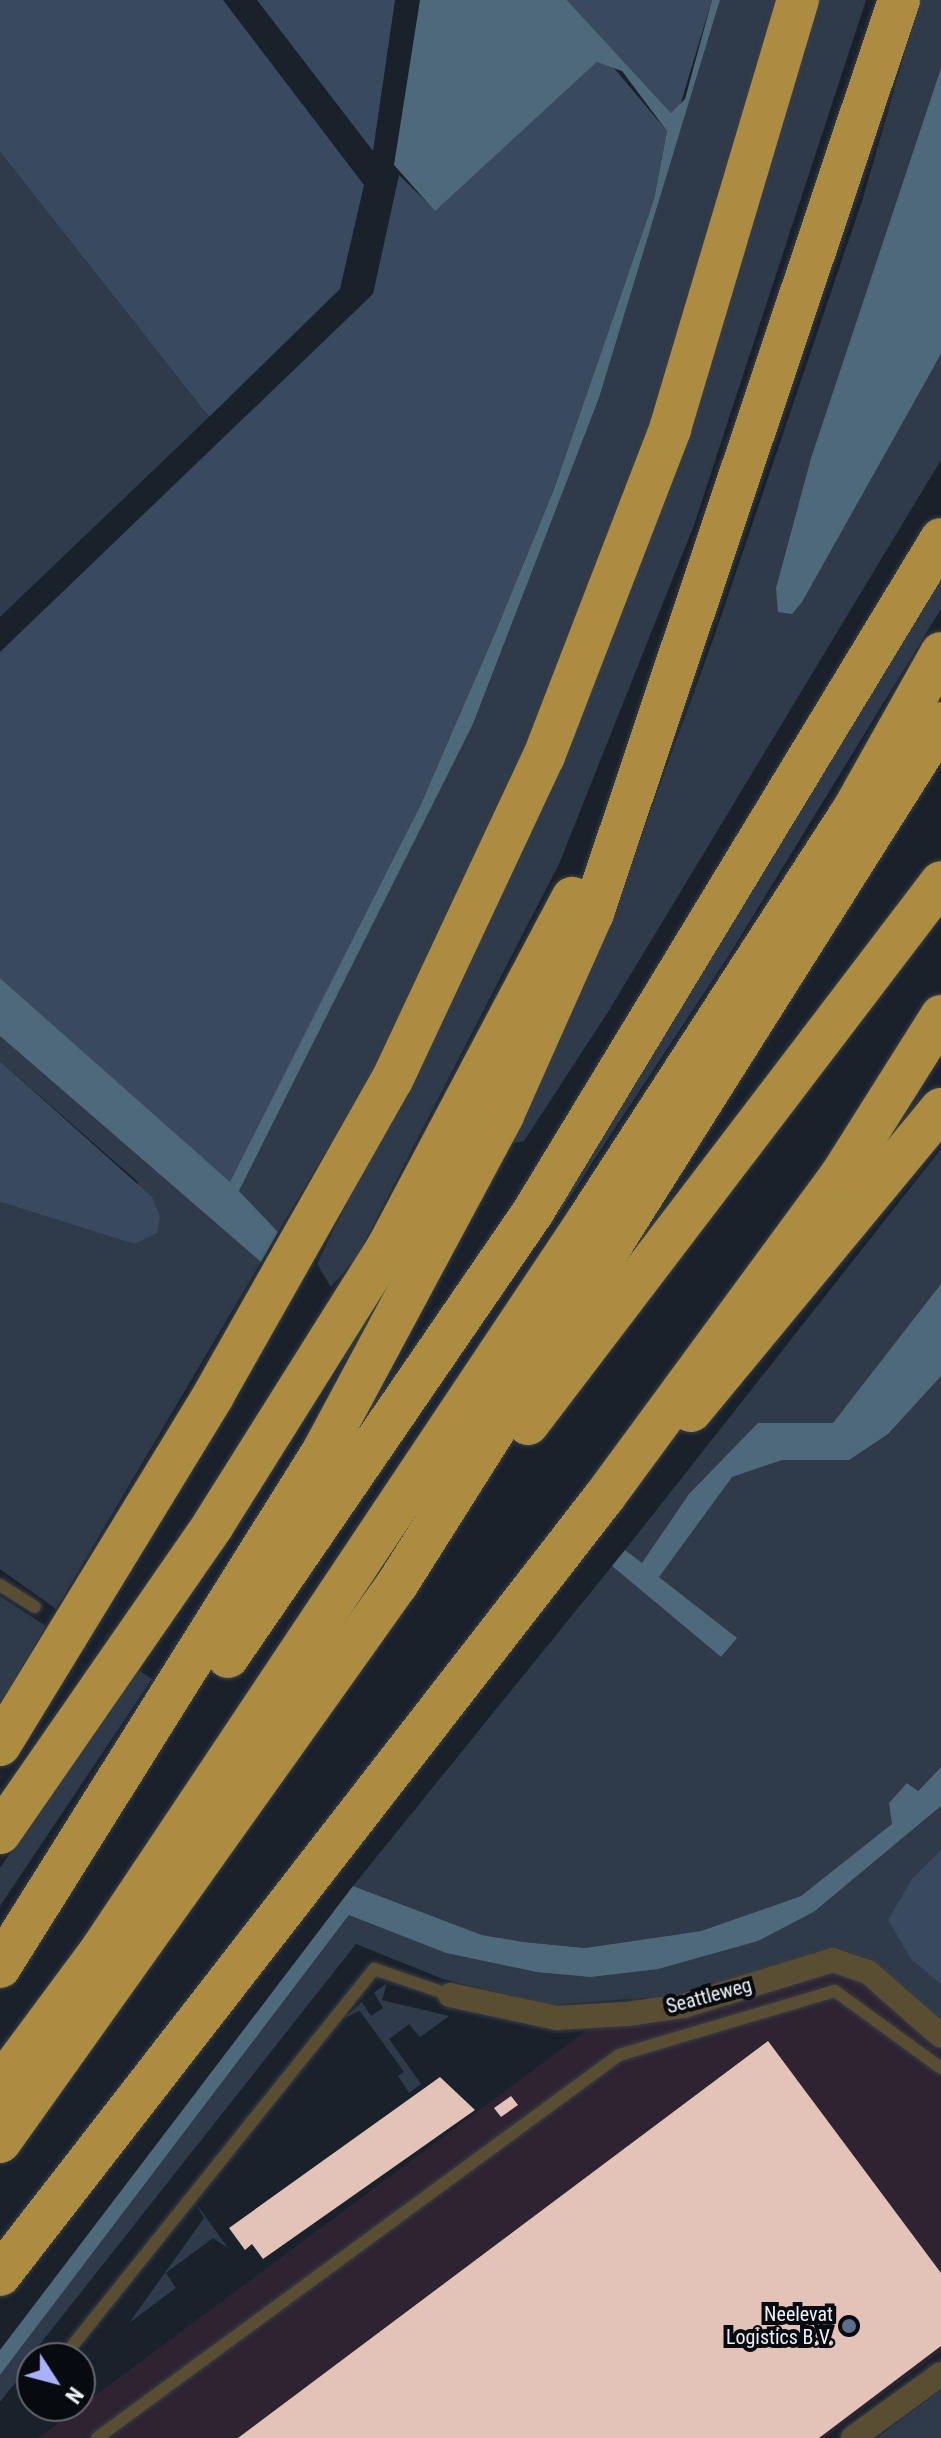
<!DOCTYPE html>
<html>
<head>
<meta charset="utf-8">
<style>
	body { margin:0 }
	#map { position:relative; width:941px; height:2438px; overflow:hidden; background:#19212b; font-family:"Roboto Condensed",sans-serif }
	div>[style] { position:absolute }
	.industrial>* { inset:0; background:#2e2331 }
	.green>* { inset:0; background:#2f3b4a }
	.forest>* { inset:0; background:#39495e }
	.water>* { inset:0; background:#4e6a7a }
	.building>* { inset:0; background:#e3c2b7 }
	.roads { filter:drop-shadow(0 0 2px #373e48) drop-shadow(0 0 2px #373e48) }
	.service>* { height:12px; margin:-6px; padding:0 6px; transform-origin:6px; border-radius:6px; background:#5a4e32 }
	.minor>* { height:24px; margin:-12px; padding:0 12px; transform-origin:12px; border-radius:12px; background:#5a4e32 }
	.motorway>* { height:42px; margin:-21px; padding:0 21px; transform-origin:21px; border-radius:21px; background:#ab8c41 }
	.dots>* { width:22px; height:22px; translate:-50% -50%; box-sizing:border-box; border:4px solid #070a0f; border-radius:50% }
	span { translate:-50% -50%; white-space:nowrap; text-align:center; line-height:1.15; -webkit-text-stroke:8px #070a0f; paint-order:stroke }
	.street-label { font-size:20px; color:#edf2f9 }
	.poi-label { font-size:20px; color:#edf2f9 }
	.right { translate:-100% -50%; text-align:right }
	.north { position:absolute; left:16px; top:2342px; width:80px; height:80px; box-sizing:border-box; background:#070a0f; border:2px solid #63676d; border-radius:50%; rotate:126deg; font-size:22px; font-weight:700; line-height:32px; text-align:center; color:#edf2f9 }
	.north::after { content:''; display:block; margin:auto; width:28px; height:36px; background:#a9b0fc; clip-path:polygon(50% 0,100% 100%,50% 72%,0 100%) }
</style>
</head>
<body>
<div id="map">
	<div class="industrial">
		<div style="clip-path:polygon(836px 1971px,865px 1981px,941px 2051px,941px 2351px,825px 2438px,38px 2438px,591px 2027px,684px 2018px)"></div>
	</div>
	<div class="green">
		<div style="clip-path:polygon(720px 0,777px 0,647px 447px,486px 848px,402px 1024px,278px 1232px,239px 1191px,473px 724px,599px 398px)"></div>
		<div style="clip-path:polygon(817px 0,866px 0,694px 525px,559px 864px,356px 1258px,331px 1287px,317px 1264px,387px 1121px)"></div>
		<div style="clip-path:polygon(920px 0,941px 0,941px 68px,811px 458px,776px 588px,792px 614px,941px 354px,941px 460px,608px 1012px,524px 1141px,510px 1144px,618px 901px,715px 634px,863px 198px)"></div>
		<div style="clip-path:polygon(0 152px,209px 417px,0 617px)"></div>
		<div style="clip-path:polygon(941px 565px,941px 609px,731px 952px,552px 1224px,610px 1106px)"></div>
		<div style="clip-path:polygon(0 1036px,261px 1262px,56px 1609px,0 1569px,0 1202px,134px 1244px,138px 1182px,0 1061px)"></div>
		<div style="clip-path:polygon(941px 1149px,941px 1767px,917px 1791px,908px 1783px,893px 1824px,801px 1896px,701px 1931px,585px 1948px,524px 1942px,482px 1935px,353px 1886px,612px 1566px,721px 1657px,736px 1638px,625px 1550px)"></div>
		<div style="clip-path:polygon(0 1596px,46px 1626px,0 1704px)"></div>
		<div style="clip-path:polygon(137px 1669px,152px 1679px,0 1906px,0 1868px)"></div>
		<div style="clip-path:polygon(941px 1806px,941px 2024px,865px 1958px,838px 1948px,679px 1995px,552px 2005px,443px 1979px,356px 1944px,33px 2353px,39px 2358px,32px 2358px,32px 2373px,26px 2369px,0 2402px,0 2375px,350px 1914px,446px 1953px,536px 1972px,815px 1911px)"></div>
		<div style="clip-path:polygon(387px 1983px,382px 2000px,449px 2016px,420px 2037px,409px 2024px,389px 2039px,421px 2084px,409px 2093px,398px 2076px,404px 2072px,360px 2011px,344px 2018px,362px 2002px,371px 2016px,383px 2008px,374px 1993px)"></div>
		<div style="clip-path:polygon(195px 2202px,228px 2248px,213px 2238px,166px 2273px,176px 2288px,129px 2323px,204px 2218px)"></div>
		<div style="clip-path:polygon(941px 2390px,941px 2438px,877px 2438px)"></div>
	</div>
	<div class="forest">
		<div style="clip-path:polygon(0 0,223px 0,364px 185px,340px 289px,209px 417px,0 152px)"></div>
		<div style="clip-path:polygon(257px 0,395px 0,373px 151px)"></div>
		<div style="clip-path:polygon(567px 0,712px 0,679px 109px,671px 113px)"></div>
		<div style="clip-path:polygon(608px 61px,667px 131px,654px 199px,554px 489px,495px 633px,421px 804px,230px 1183px,0 978px,0 652px,373px 294px,399px 175px,435px 210px,597px 62px)"></div>
		<div style="clip-path:polygon(0 1061px,152px 1197px,160px 1216px,157px 1233px,134px 1244px,0 1202px)"></div>
		<div style="clip-path:polygon(941px 1850px,941px 1984px,911px 1959px,888px 1920px,912px 1879px)"></div>
	</div>
	<div class="water">
		<div style="clip-path:polygon(420px 0,567px 0,671px 113px,685px 99px,712px 0,720px 0,599px 398px,473px 724px,239px 1191px,278px 1232px,261px 1262px,0 1036px,0 978px,230px 1182px,421px 804px,495px 633px,554px 489px,654px 199px,667px 131px,622px 71px,597px 62px,435px 211px,394px 165px)"></div>
		<div style="clip-path:polygon(941px 68px,941px 354px,802px 602px,792px 614px,778px 612px,776px 588px,811px 458px)"></div>
		<div style="clip-path:polygon(941px 1284px,941px 1376px,888px 1434px,849px 1460px,782px 1460px,732px 1477px,659px 1577px,737px 1638px,721px 1657px,612px 1566px,625px 1550px,642px 1563px,689px 1494px,758px 1423px,833px 1423px)"></div>
		<div style="clip-path:polygon(941px 1767px,941px 1806px,815px 1911px,758px 1941px,658px 1969px,591px 1977px,536px 1972px,446px 1953px,349px 1915px,0 2375px,0 2350px,353px 1886px,482px 1935px,524px 1942px,585px 1948px,701px 1931px,801px 1896px,892px 1824px,889px 1803px,907px 1783px,918px 1791px)"></div>
	</div>
	<div class="building">
		<div style="clip-path:polygon(768px 2041px,941px 2273px,941px 2346px,819px 2438px,238px 2438px)"></div>
		<div style="clip-path:polygon(440px 2077px,475px 2110px,263px 2259px,252px 2244px,245px 2250px,229px 2228px)"></div>
		<div style="clip-path:polygon(511px 2096px,518px 2105px,501px 2117px,494px 2108px)"></div>
	</div>
	<div class="roads">
		<div class="service">
			<div style="left:0;top:1585px;width:41px;rotate:32.2deg"></div>
			<div style="left:73px;top:2345px;width:482px;rotate:-51.3deg"></div>
			<div style="left:374px;top:1969px;width:80px;rotate:18.9deg"></div>
			<div style="left:97px;top:2438px;width:647px;rotate:-36.27deg"></div>
			<div style="left:619px;top:2055px;width:225px;rotate:-16.5deg"></div>
			<div style="left:835px;top:1991px;width:131px;rotate:36deg"></div>
		</div>
		<div class="minor">
			<div style="left:450px;top:1995px;width:108px;rotate:12.2deg"></div>
			<div style="left:556px;top:2018px;width:71px;rotate:-3.2deg"></div>
			<div style="left:627px;top:2014px;width:57px;rotate:-8.1deg"></div>
			<div style="left:683px;top:2006px;width:157px;rotate:-17deg"></div>
			<div style="left:833px;top:1960px;width:37px;rotate:19deg"></div>
			<div style="left:868px;top:1972px;width:97px;rotate:41.2deg"></div>
			<div style="left:853px;top:2438px;width:109px;rotate:-36deg"></div>
		</div>
		<div class="motorway">
			<div style="left:691px;top:1411px;width:392px;rotate:-50.4deg"></div>
			<div style="left:528px;top:1424px;width:681px;rotate:-52.69deg"></div>
			<div style="left:228px;top:1657px;width:539px;rotate:-55.57deg"></div>
			<div style="left:533px;top:1212px;width:787px;rotate:-58.77deg"></div>
			<div style="left:0;top:1745px;width:411px;rotate:-58.6deg"></div>
			<div style="left:214px;top:1394px;width:361px;rotate:-60.5deg"></div>
			<div style="left:392px;top:1080px;width:358px;rotate:-64.9deg"></div>
			<div style="left:544px;top:756px;width:350px;rotate:-68.9deg"></div>
			<div style="left:670px;top:429px;width:448px;rotate:-73.4deg"></div>
			<div style="left:0;top:1833px;width:374px;rotate:-55.3deg"></div>
			<div style="left:213px;top:1525px;width:329px;rotate:-57.9deg"></div>
			<div style="left:388px;top:1246px;width:394px;rotate:-62.1deg"></div>
			<div style="left:0;top:1967px;width:609px;rotate:-57.95deg"></div>
			<div style="left:323px;top:1451px;width:381px;rotate:-61.8deg"></div>
			<div style="left:503px;top:1115px;width:221px;rotate:-66deg"></div>
			<div style="left:593px;top:913px;width:963px;rotate:-71.47deg"></div>
			<div style="left:0;top:2086px;width:169px;rotate:-53.4deg"></div>
			<div style="left:101px;top:1950px;width:876px;rotate:-56.31deg"></div>
			<div style="left:587px;top:1221px;width:490px;rotate:-57.1deg"></div>
			<div style="left:853px;top:810px;width:180px;rotate:-60.7deg"></div>
			<div style="left:0;top:2142px;width:686px;rotate:-54.55deg"></div>
			<div style="left:398px;top:1583px;width:1017px;rotate:-57.73deg"></div>
			<div style="left:0;top:2275px;width:986px;rotate:-52.17deg"></div>
			<div style="left:605px;top:1496px;width:398px;rotate:-53.7deg"></div>
			<div style="left:841px;top:1175px;width:188px;rotate:-57.8deg"></div>
		</div>
	</div>
	<div class="dots">
		<div style="left:849px;top:2326px;background:#5c6f8a"></div>
	</div>
	<div class="street-label">
		<span style="left:709px;top:1996px;rotate:-15deg">Seattleweg</span>
	</div>
	<div class="poi-label">
		<span class="right" style="left:833px;top:2326px">Neelevat<br>Logistics B.V.</span>
	</div>
	<div class="north">N</div>
</div>
</body>
</html>
